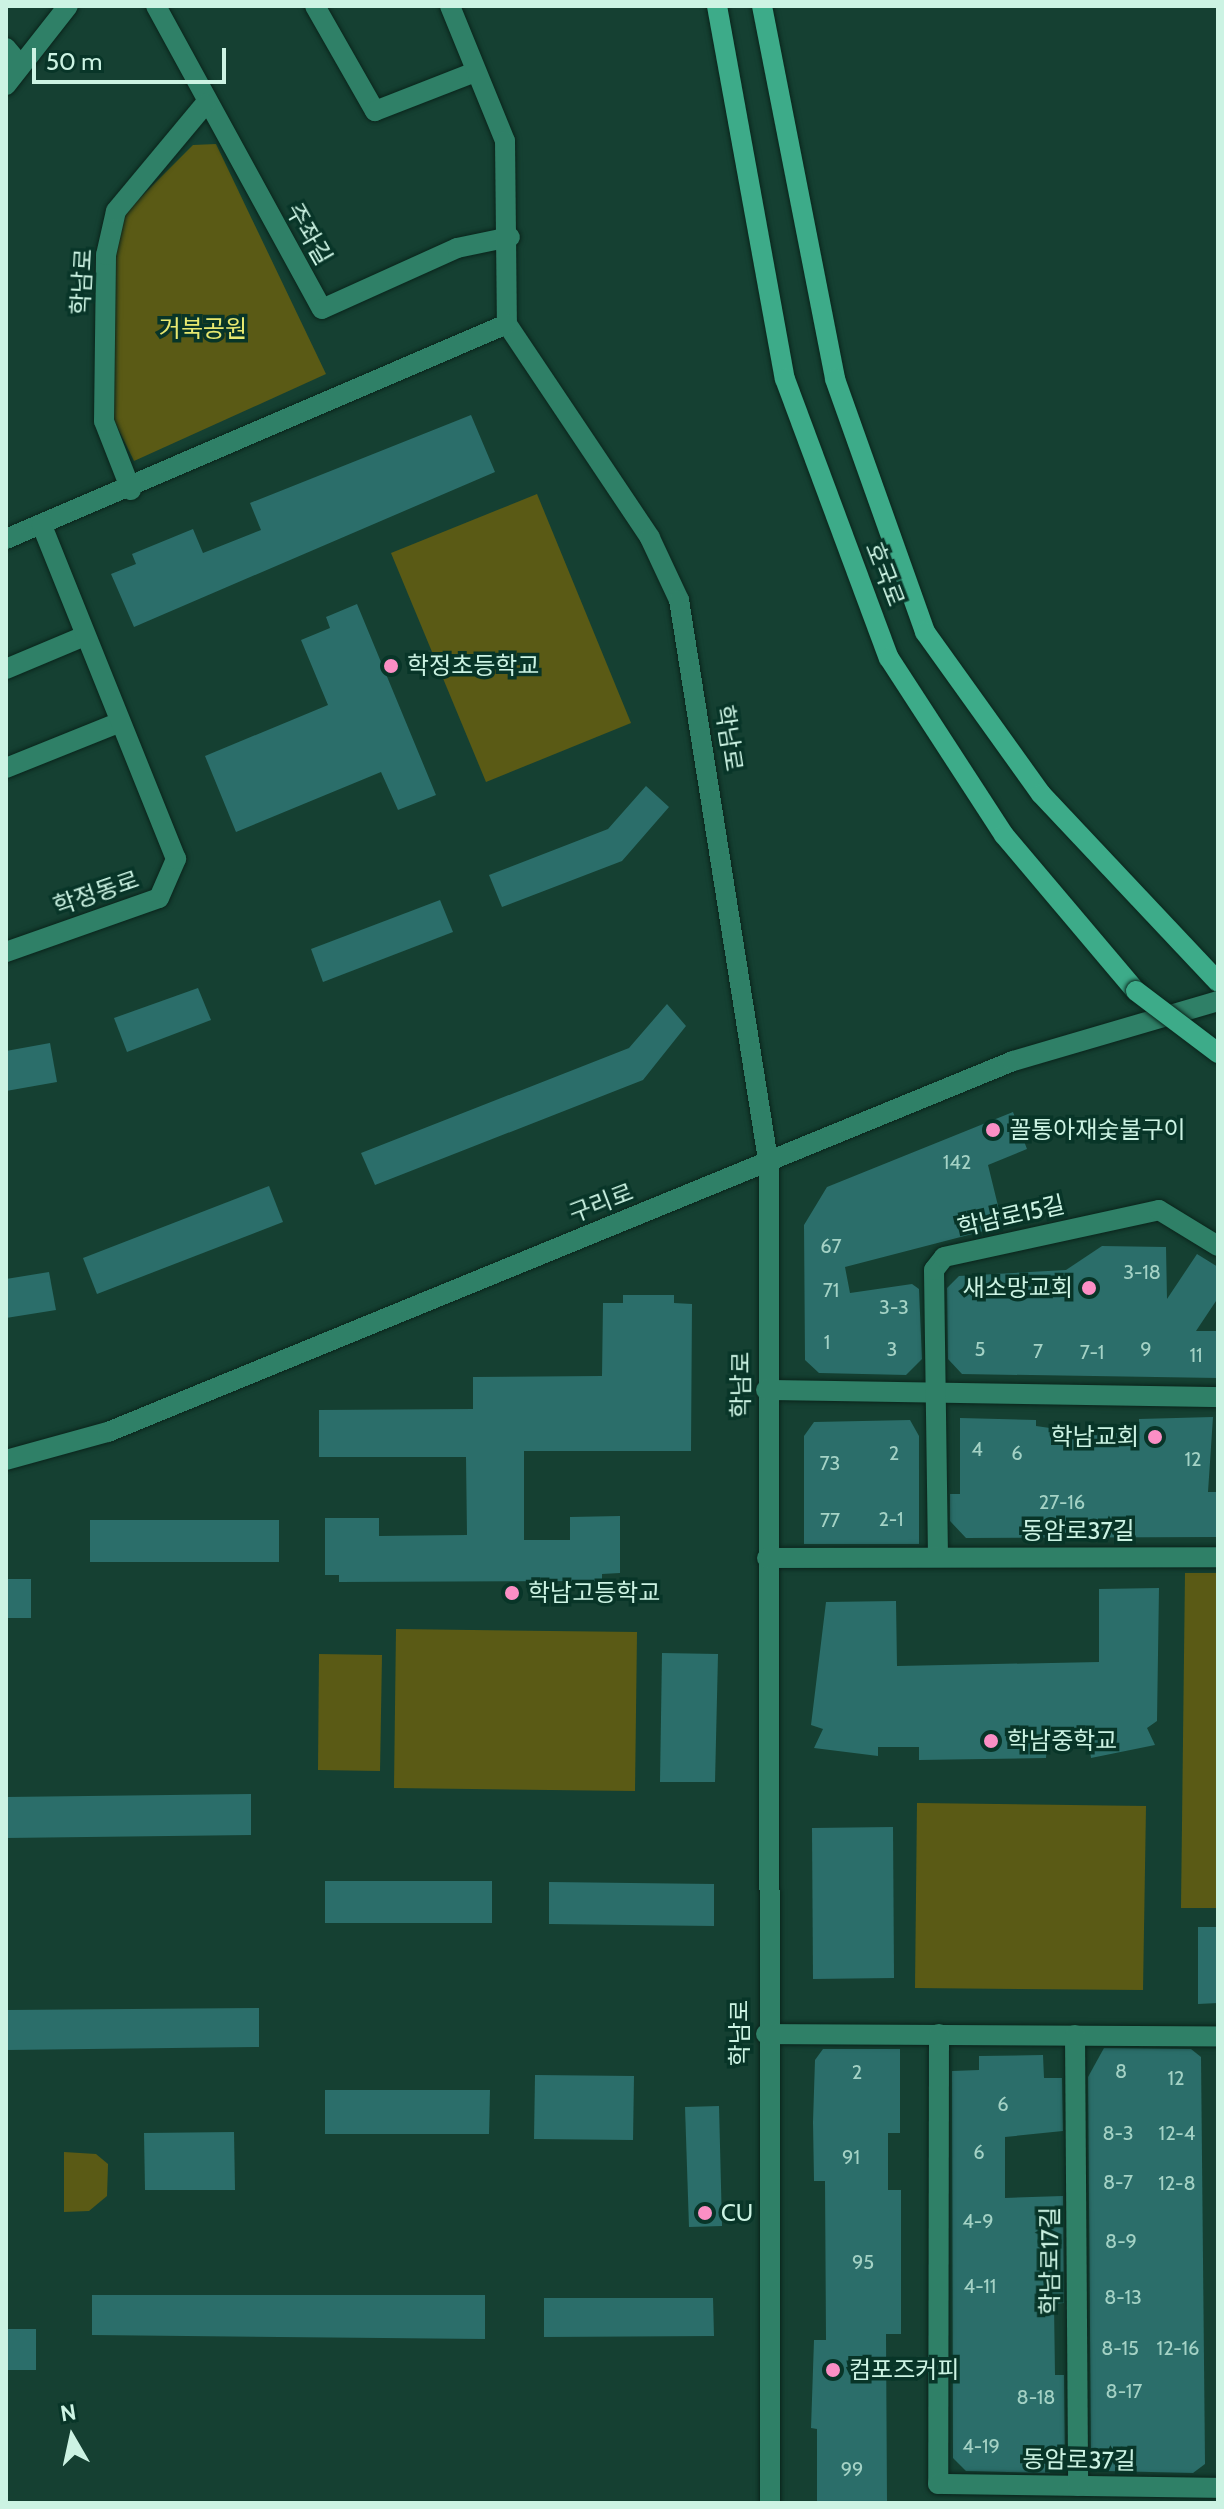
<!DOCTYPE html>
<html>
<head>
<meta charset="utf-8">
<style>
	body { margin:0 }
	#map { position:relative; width:1224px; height:2509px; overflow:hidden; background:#154032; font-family:Cabin,"Noto Sans KR",sans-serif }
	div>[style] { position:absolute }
	.green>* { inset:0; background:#5a5a15 }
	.building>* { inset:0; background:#2b6e6a }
	.roads { filter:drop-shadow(0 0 2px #0a241b) drop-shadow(0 0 2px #0a241b) }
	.minor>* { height:20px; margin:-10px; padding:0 10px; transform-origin:10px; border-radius:10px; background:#2f8067 }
	.major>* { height:20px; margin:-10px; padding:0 10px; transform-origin:10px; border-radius:10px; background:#3dab89 }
	.bridges { filter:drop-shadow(0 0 2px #0a241b) drop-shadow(0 0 2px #0a241b) }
	.major-bridge>* { height:20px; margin:-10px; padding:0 10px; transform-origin:10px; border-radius:10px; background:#3dab89 }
	.dots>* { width:22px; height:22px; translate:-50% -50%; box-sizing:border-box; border:4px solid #083528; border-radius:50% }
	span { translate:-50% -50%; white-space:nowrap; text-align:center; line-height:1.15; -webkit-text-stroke:7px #083528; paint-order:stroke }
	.number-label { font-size:20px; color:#a4d2c5 }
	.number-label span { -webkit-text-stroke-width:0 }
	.street-label { font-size:24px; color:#ccf3e3 }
	.park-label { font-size:24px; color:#e8e970 }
	.poi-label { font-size:24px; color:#ccf3e3 }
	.left { translate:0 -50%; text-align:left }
	.right { translate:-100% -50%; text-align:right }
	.frame { position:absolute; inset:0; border:8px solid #ccf3e3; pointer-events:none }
	.north { position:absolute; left:32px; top:2397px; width:80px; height:80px; -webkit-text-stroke:6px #083528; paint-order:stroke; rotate:351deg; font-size:22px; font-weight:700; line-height:32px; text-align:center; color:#ccf3e3 }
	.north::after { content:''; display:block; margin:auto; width:28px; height:36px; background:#ccf3e3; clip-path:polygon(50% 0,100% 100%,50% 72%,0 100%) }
	.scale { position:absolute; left:32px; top:48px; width:194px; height:36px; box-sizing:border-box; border:4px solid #ccf3e3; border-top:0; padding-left:10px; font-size:24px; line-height:28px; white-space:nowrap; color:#ccf3e3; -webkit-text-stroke:6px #083528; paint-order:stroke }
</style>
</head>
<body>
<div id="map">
	<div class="green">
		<div style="clip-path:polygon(216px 144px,326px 374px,134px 461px,113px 418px,114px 257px,125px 213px,193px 145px)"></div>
		<div style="clip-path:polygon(537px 494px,631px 723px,486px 782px,391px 553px)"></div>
		<div style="clip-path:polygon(1185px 1573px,1218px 1573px,1218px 1908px,1181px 1908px)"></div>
		<div style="clip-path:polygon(396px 1629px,637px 1632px,635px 1791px,394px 1788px)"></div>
		<div style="clip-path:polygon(319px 1654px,382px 1655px,380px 1771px,318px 1770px)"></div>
		<div style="clip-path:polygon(917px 1803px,1146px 1806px,1143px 1990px,915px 1988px)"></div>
		<div style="clip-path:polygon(64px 2152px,96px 2154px,108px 2164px,107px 2196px,89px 2211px,64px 2212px)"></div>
	</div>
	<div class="building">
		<div style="clip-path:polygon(471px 415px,495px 472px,134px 627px,111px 574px,136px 564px,132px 554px,193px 529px,203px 553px,261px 530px,250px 503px)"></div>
		<div style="clip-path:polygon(357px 604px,436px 795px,398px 810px,381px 772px,236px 832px,205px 756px,328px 705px,301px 640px,330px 628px,326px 617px)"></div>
		<div style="clip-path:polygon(646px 786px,669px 807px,622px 861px,502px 907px,489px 875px,608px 829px)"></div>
		<div style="clip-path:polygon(440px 900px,453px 932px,323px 982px,311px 949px)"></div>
		<div style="clip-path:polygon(198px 988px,211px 1020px,127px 1052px,114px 1018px)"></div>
		<div style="clip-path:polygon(667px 1004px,686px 1026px,643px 1080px,375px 1185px,361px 1153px,629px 1048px)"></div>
		<div style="clip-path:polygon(50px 1043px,57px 1082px,6px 1091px,6px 1051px)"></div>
		<div style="clip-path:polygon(1013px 1112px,1027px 1149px,988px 1165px,1003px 1226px,845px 1267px,850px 1293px,912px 1284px,919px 1289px,922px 1359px,906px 1375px,819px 1373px,805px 1360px,804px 1225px,827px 1187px)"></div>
		<div style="clip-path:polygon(269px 1186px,283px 1222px,97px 1294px,83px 1258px)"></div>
		<div style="clip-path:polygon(1102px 1246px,1166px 1247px,1167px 1299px,1197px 1254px,1218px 1267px,1218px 1298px,1196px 1331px,1218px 1331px,1218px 1378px,962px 1374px,948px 1359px,947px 1288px,959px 1276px,1066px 1270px)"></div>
		<div style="clip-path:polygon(49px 1272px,56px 1310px,6px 1318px,6px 1279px)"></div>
		<div style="clip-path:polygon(623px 1295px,674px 1295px,674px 1303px,692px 1304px,691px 1451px,524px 1451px,524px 1540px,570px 1540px,570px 1517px,620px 1516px,620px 1573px,602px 1574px,602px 1581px,339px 1582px,339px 1575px,325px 1575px,325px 1518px,379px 1518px,379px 1536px,467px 1535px,466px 1457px,319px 1457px,319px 1410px,473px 1409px,473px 1377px,602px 1376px,603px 1303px,623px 1303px)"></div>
		<div style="clip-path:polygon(1213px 1417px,1208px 1492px,1218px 1492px,1218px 1537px,966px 1538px,950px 1521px,950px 1494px,960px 1494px,960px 1418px,1036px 1420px,1036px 1426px,1078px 1432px,1139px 1430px,1139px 1419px)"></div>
		<div style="clip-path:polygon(910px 1420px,919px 1436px,919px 1544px,804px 1544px,804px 1436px,814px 1422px)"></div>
		<div style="clip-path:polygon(90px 1520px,279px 1520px,279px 1562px,90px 1562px)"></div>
		<div style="clip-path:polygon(6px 1579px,31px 1579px,31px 1618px,6px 1618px)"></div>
		<div style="clip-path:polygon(1159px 1588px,1157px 1721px,1147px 1728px,1155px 1745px,1091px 1758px,1089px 1743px,1047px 1745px,1046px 1758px,919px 1760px,919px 1747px,878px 1747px,878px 1756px,814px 1748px,823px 1729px,811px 1725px,826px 1602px,896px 1601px,897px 1666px,1099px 1662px,1099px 1589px)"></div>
		<div style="clip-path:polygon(662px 1653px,718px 1654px,715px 1782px,660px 1782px)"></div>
		<div style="clip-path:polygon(251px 1794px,251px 1835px,6px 1838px,6px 1797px)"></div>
		<div style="clip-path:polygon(893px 1827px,894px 1978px,813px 1979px,812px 1828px)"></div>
		<div style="clip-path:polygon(325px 1881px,492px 1881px,492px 1923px,325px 1923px)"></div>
		<div style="clip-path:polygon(549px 1882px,714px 1884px,714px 1926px,549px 1924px)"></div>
		<div style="clip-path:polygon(1198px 1927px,1218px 1927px,1218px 2003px,1198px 2004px)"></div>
		<div style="clip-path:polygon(259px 2008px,259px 2047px,6px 2050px,6px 2010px)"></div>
		<div style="clip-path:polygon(1104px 2048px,1191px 2049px,1201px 2057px,1205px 2464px,1193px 2473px,1108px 2471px,1091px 2456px,1088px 2077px)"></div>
		<div style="clip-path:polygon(823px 2049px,900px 2049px,900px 2133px,888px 2133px,888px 2190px,901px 2190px,901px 2334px,886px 2334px,887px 2503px,817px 2503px,817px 2429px,811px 2428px,814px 2340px,826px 2340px,825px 2181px,814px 2181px,813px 2122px,815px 2060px)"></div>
		<div style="clip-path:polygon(1043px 2055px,1044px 2078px,1062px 2078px,1063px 2131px,1005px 2137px,1005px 2198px,1063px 2196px,1064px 2303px,1054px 2304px,1055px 2375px,1064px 2375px,1065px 2462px,1049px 2473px,966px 2471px,953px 2458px,952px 2071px,979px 2070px,979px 2056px)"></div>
		<div style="clip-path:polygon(535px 2075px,634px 2076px,633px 2140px,534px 2139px)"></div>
		<div style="clip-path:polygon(325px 2090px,490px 2090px,489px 2134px,325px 2134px)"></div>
		<div style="clip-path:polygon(719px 2106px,722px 2226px,689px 2227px,685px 2107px)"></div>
		<div style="clip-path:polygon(234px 2132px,235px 2190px,145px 2190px,144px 2133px)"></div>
		<div style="clip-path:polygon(92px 2295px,485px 2295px,485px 2339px,92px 2335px)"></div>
		<div style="clip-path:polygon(544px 2298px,713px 2298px,714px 2336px,544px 2337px)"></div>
		<div style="clip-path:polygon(6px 2329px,36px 2329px,36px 2370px,6px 2370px)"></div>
	</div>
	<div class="roads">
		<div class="minor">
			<div style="left:156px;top:6px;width:345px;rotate:61.3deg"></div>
			<div style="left:322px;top:309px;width:148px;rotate:-24.3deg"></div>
			<div style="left:457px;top:248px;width:54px;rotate:-11.7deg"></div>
			<div style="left:315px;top:6px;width:121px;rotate:60.3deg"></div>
			<div style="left:375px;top:111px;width:107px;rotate:-21.3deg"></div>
			<div style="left:450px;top:6px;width:146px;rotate:67.8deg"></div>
			<div style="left:505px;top:141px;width:183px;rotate:89.4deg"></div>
			<div style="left:507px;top:324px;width:257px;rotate:56.2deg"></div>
			<div style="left:650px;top:538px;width:68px;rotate:64.9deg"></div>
			<div style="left:679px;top:600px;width:573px;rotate:80.97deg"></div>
			<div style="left:769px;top:1166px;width:1337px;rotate:89.96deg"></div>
			<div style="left:6px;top:48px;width:23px;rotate:50deg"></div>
			<div style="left:6px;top:85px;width:100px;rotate:-51.9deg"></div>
			<div style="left:131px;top:490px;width:74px;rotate:-111.4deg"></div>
			<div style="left:104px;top:421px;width:166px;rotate:-89.3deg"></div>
			<div style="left:106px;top:255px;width:45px;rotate:-77.2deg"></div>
			<div style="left:116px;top:211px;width:139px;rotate:-50.2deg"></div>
			<div style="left:6px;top:539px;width:545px;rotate:-23.23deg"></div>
			<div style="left:6px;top:669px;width:82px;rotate:-22.8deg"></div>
			<div style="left:6px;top:768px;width:121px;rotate:-21.9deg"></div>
			<div style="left:6px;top:952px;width:162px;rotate:-19.4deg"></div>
			<div style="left:159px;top:898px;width:43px;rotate:-66.4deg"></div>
			<div style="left:176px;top:859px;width:360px;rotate:-111.9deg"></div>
			<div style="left:766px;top:1390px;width:452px;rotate:0.9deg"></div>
			<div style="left:6px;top:1460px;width:106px;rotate:-15.4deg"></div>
			<div style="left:108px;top:1432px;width:978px;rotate:-22.29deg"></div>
			<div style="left:1013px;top:1061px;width:214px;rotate:-16.3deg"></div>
			<div style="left:938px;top:1557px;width:287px;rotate:-90.8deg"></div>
			<div style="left:934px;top:1270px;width:16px;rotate:-52deg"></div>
			<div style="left:944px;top:1257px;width:220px;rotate:-12.3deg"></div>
			<div style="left:1159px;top:1210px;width:69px;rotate:31.4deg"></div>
			<div style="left:767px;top:1558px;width:451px;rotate:-0.1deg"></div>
			<div style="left:766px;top:2034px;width:452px;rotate:0.3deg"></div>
			<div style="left:939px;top:2034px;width:450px;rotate:90.1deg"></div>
			<div style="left:938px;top:2484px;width:280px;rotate:0.8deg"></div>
			<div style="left:1075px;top:2035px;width:451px;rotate:89.6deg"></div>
		</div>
		<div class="major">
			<div style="left:717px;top:6px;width:379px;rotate:79.7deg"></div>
			<div style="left:785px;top:379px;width:298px;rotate:69.6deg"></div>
			<div style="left:889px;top:658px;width:211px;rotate:57deg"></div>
			<div style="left:1004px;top:835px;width:204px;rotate:49.8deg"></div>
			<div style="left:762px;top:6px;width:380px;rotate:78.9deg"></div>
			<div style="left:835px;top:379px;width:269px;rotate:70.4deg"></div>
			<div style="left:925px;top:632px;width:199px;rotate:54.4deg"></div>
			<div style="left:1041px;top:794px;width:258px;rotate:46.7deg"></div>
		</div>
	</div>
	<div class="bridges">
		<div class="major-bridge">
			<div style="left:1136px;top:991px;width:103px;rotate:37.1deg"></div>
		</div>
	</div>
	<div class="dots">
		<div style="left:391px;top:666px;background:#fb8fc5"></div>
		<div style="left:993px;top:1130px;background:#fb8fc5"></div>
		<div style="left:1089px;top:1288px;background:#fb8fc5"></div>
		<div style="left:1155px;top:1437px;background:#fb8fc5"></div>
		<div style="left:512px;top:1593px;background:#fb8fc5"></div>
		<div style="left:991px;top:1741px;background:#fb8fc5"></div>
		<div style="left:705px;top:2213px;background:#fb8fc5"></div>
		<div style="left:833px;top:2370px;background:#fb8fc5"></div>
	</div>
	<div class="number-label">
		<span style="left:957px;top:1162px">142</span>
		<span style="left:831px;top:1246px">67</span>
		<span style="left:1142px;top:1272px">3-18</span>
		<span style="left:831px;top:1290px">71</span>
		<span style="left:894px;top:1307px">3-3</span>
		<span style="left:827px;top:1342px">1</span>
		<span style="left:892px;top:1349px">3</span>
		<span style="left:980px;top:1349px">5</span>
		<span style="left:1146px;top:1349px">9</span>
		<span style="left:1038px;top:1351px">7</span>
		<span style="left:1092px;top:1352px">7-1</span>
		<span style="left:1196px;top:1355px">11</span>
		<span style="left:977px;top:1449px">4</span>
		<span style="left:894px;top:1453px">2</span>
		<span style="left:1017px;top:1453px">6</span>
		<span style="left:1193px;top:1459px">12</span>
		<span style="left:830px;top:1463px">73</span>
		<span style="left:1062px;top:1502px">27-16</span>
		<span style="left:891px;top:1519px">2-1</span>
		<span style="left:830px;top:1520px">77</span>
		<span style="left:1121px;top:2071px">8</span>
		<span style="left:857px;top:2072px">2</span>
		<span style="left:1176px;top:2078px">12</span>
		<span style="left:1003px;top:2104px">6</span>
		<span style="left:1118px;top:2133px">8-3</span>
		<span style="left:1177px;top:2133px">12-4</span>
		<span style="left:979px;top:2152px">6</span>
		<span style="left:851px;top:2157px">91</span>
		<span style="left:1118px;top:2182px">8-7</span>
		<span style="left:1177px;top:2183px">12-8</span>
		<span style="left:978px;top:2221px">4-9</span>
		<span style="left:1121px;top:2241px">8-9</span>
		<span style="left:863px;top:2262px">95</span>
		<span style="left:980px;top:2286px">4-11</span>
		<span style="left:1123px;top:2297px">8-13</span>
		<span style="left:1120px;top:2348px">8-15</span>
		<span style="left:1178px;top:2348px">12-16</span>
		<span style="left:1124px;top:2391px">8-17</span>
		<span style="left:1036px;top:2397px">8-18</span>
		<span style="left:981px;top:2446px">4-19</span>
		<span style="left:852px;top:2469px">99</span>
	</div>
	<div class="street-label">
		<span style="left:309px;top:234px;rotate:60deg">주좌길</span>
		<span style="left:82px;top:282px;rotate:-87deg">학남로</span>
		<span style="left:885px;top:574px;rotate:69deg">호국로</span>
		<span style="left:729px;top:738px;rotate:81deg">학남로</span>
		<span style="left:96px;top:893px;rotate:-19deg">학정동로</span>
		<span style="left:601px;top:1203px;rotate:-21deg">구리로</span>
		<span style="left:1011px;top:1216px;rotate:-13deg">학남로15길</span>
		<span style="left:741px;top:1385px;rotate:-90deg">학남로</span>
		<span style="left:1078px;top:1531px">동암로37길</span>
		<span style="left:740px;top:2033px;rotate:-90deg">학남로</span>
		<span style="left:1050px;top:2261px;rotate:-90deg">학남로17길</span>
		<span style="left:1079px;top:2460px;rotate:1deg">동암로37길</span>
	</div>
	<div class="park-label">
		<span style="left:203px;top:329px">거북공원</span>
	</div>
	<div class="poi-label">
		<span class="left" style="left:407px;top:666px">학정초등학교</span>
		<span class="left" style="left:1009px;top:1130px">꼴통아재숯불구이</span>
		<span class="right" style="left:1073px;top:1288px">새소망교회</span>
		<span class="right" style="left:1139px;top:1437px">학남교회</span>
		<span class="left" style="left:528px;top:1593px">학남고등학교</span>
		<span class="left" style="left:1007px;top:1741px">학남중학교</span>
		<span class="left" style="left:721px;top:2213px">CU</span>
		<span class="left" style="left:849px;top:2370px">컴포즈커피</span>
	</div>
	<div class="frame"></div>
	<div class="north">N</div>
	<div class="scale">50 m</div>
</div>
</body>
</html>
